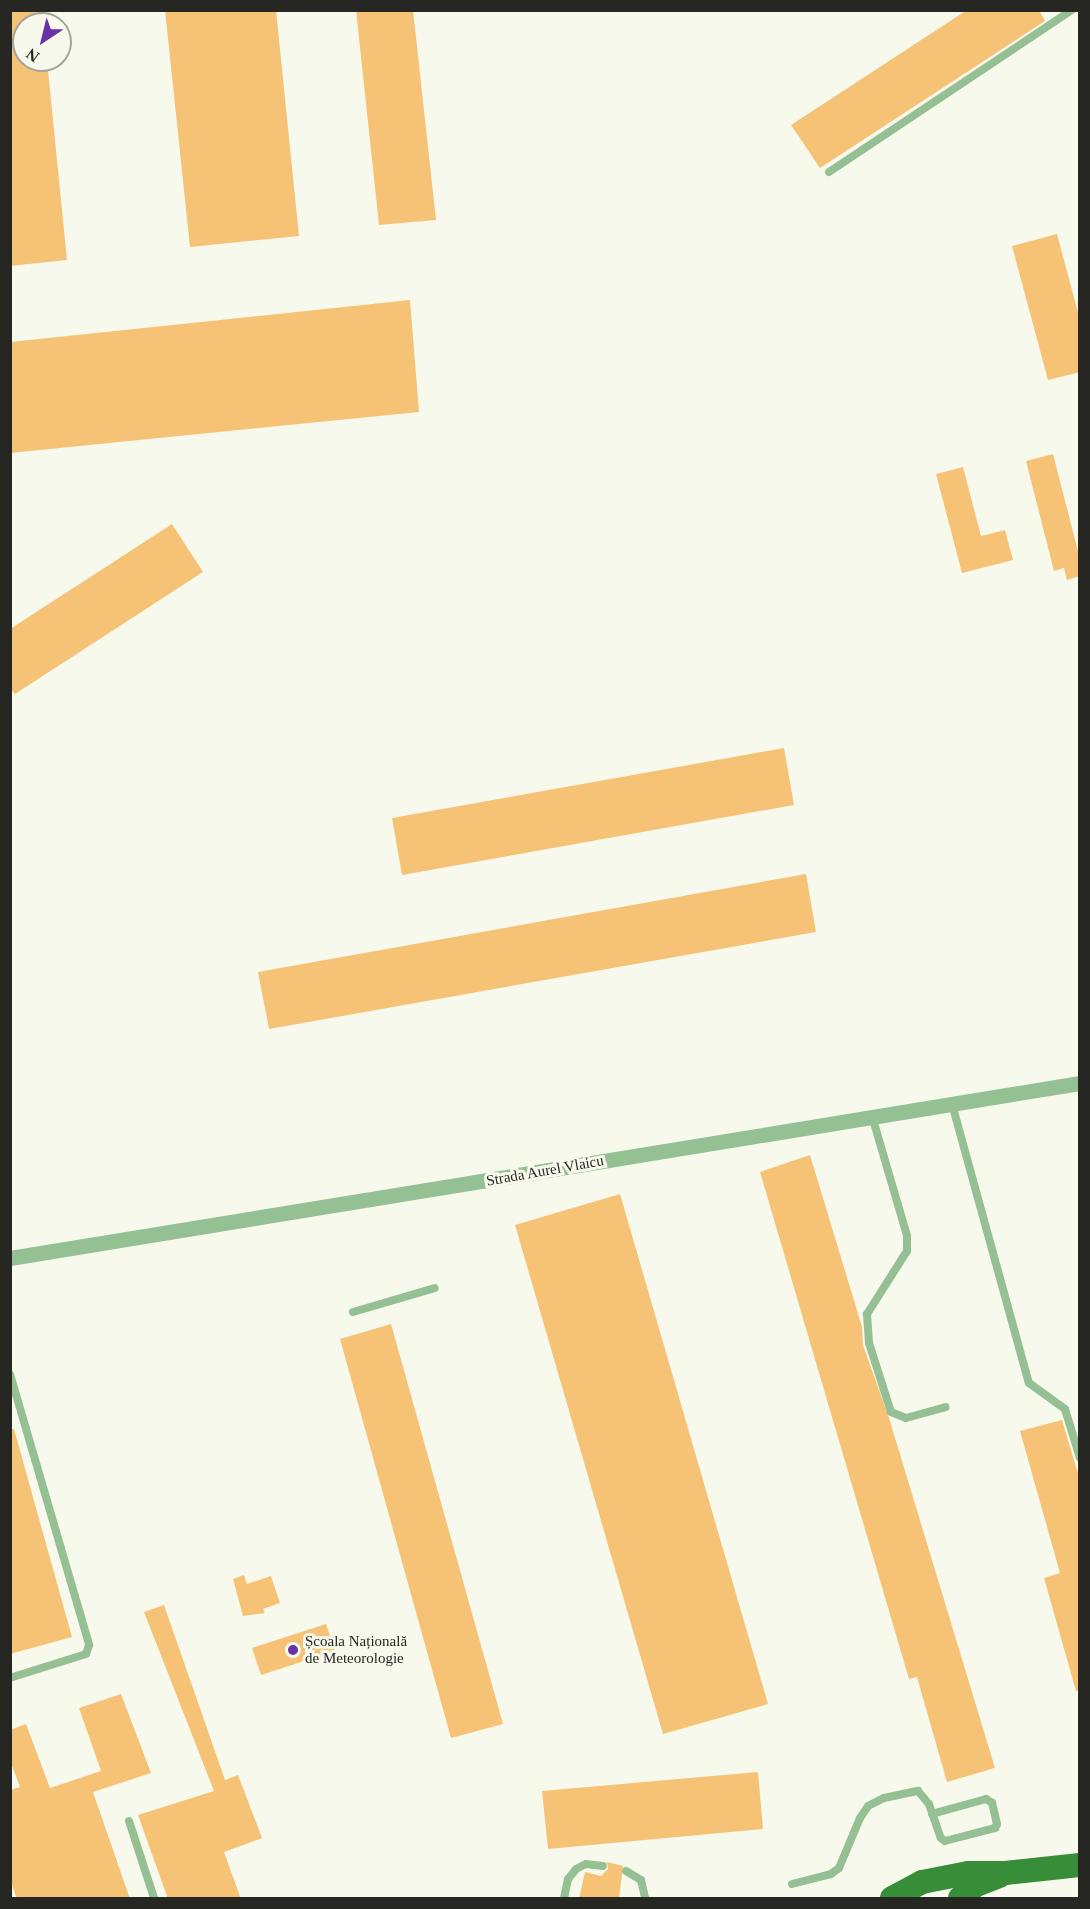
<!DOCTYPE html>
<html>
<head>
<meta charset="utf-8">
<style>
	body { margin:0 }
	#map { position:relative; width:1090px; height:1909px; overflow:hidden; background:#f8f9ed; font-family:"Times New Roman",serif }
	div>[style] { position:absolute }
	.building>* { inset:0; background:#f6c275 }
	.lane>* { height:8px; margin:-4px; padding:0 4px; transform-origin:4px; border-radius:4px; background:#95c093 }
	.street>* { height:15px; margin:-7.5px; padding:0 7.5px; transform-origin:7.5px; border-radius:7.5px; background:#95c093 }
	.primary>* { height:24px; margin:-12px; padding:0 12px; transform-origin:12px; border-radius:12px; background:#388d38 }
	.dots>* { width:16px; height:16px; translate:-50% -50%; box-sizing:border-box; border:3px solid #f8f9ed; border-radius:50% }
	span { translate:-50% -50%; white-space:nowrap; text-align:center; line-height:1.15; -webkit-text-stroke:6px #f8f9ed; paint-order:stroke }
	.street-label { font-size:15px; color:#262622 }
	.poi-label { font-size:15px; color:#262622 }
	.left { translate:0 -50%; text-align:left }
	.frame { position:absolute; inset:0; border:12px solid #262622; pointer-events:none }
	.north { position:absolute; left:12px; top:12px; width:60px; height:60px; box-sizing:border-box; background:#f8f9ed; border:2px solid #a4a59c; border-radius:50%; rotate:215deg; font-size:16px; font-weight:700; line-height:24px; text-align:center; color:#262622 }
	.north::after { content:''; display:block; margin:auto; width:21px; height:27px; background:#6b32a8; clip-path:polygon(50% 0,100% 100%,50% 72%,0 100%) }
</style>
</head>
<body>
<div id="map">
	<div class="building">
		<div style="clip-path:polygon(10px 10px,41px 10px,43px 24px,24px 24px,24px 60px,47px 60px,67px 260px,10px 266px)"></div>
		<div style="clip-path:polygon(165px 10px,276px 10px,299px 236px,190px 247px)"></div>
		<div style="clip-path:polygon(356px 10px,413px 10px,436px 220px,379px 225px)"></div>
		<div style="clip-path:polygon(967px 10px,1039px 10px,1045px 21px,820px 168px,791px 125px)"></div>
		<div style="clip-path:polygon(1057px 234px,1080px 320px,1080px 372px,1048px 380px,1012px 246px)"></div>
		<div style="clip-path:polygon(410px 300px,419px 412px,10px 453px,10px 342px)"></div>
		<div style="clip-path:polygon(1053px 454px,1080px 559px,1080px 576px,1067px 580px,1064px 568px,1054px 571px,1026px 461px)"></div>
		<div style="clip-path:polygon(963px 467px,981px 536px,1005px 530px,1013px 560px,962px 573px,936px 474px)"></div>
		<div style="clip-path:polygon(172px 524px,203px 572px,15px 694px,10px 688px,10px 629px)"></div>
		<div style="clip-path:polygon(784px 748px,794px 805px,402px 875px,392px 818px)"></div>
		<div style="clip-path:polygon(806px 874px,816px 932px,269px 1029px,258px 972px)"></div>
		<div style="clip-path:polygon(810px 1155px,862px 1327px,863px 1345px,889px 1418px,995px 1768px,947px 1782px,917px 1677px,909px 1679px,760px 1172px)"></div>
		<div style="clip-path:polygon(620px 1194px,768px 1704px,663px 1734px,515px 1225px)"></div>
		<div style="clip-path:polygon(391px 1324px,503px 1724px,451px 1738px,340px 1339px)"></div>
		<div style="clip-path:polygon(1062px 1420px,1080px 1480px,1080px 1691px,1076px 1691px,1044px 1578px,1060px 1573px,1020px 1431px)"></div>
		<div style="clip-path:polygon(10px 1429px,14px 1429px,72px 1637px,10px 1654px)"></div>
		<div style="clip-path:polygon(244px 1575px,247px 1584px,271px 1576px,280px 1603px,263px 1609px,265px 1613px,243px 1616px,233px 1579px)"></div>
		<div style="clip-path:polygon(164px 1605px,225px 1780px,238px 1775px,262px 1838px,224px 1852px,241px 1899px,168px 1899px,138px 1815px,214px 1791px,144px 1612px)"></div>
		<div style="clip-path:polygon(326px 1624px,335px 1651px,261px 1675px,252px 1648px)"></div>
		<div style="clip-path:polygon(121px 1694px,151px 1773px,93px 1792px,130px 1899px,17px 1899px,10px 1879px,10px 1790px,20px 1787px,10px 1760px,10px 1730px,26px 1724px,50px 1788px,101px 1771px,79px 1708px)"></div>
		<div style="clip-path:polygon(758px 1772px,763px 1829px,548px 1849px,542px 1791px)"></div>
		<div style="clip-path:polygon(607px 1862px,623px 1866px,619px 1899px,579px 1899px,585px 1872px,601px 1876px,608px 1869px)"></div>
	</div>
	<div class="lane">
		<div style="left:829px;top:172px;width:292px;rotate:-33.7deg"></div>
		<div style="left:952px;top:1104px;width:289px;rotate:74.6deg"></div>
		<div style="left:1029px;top:1383px;width:44px;rotate:35.8deg"></div>
		<div style="left:1065px;top:1409px;width:51px;rotate:73deg"></div>
		<div style="left:872px;top:1116px;width:125px;rotate:73.7deg"></div>
		<div style="left:907px;top:1236px;width:15px;rotate:90deg"></div>
		<div style="left:907px;top:1251px;width:75px;rotate:122.4deg"></div>
		<div style="left:867px;top:1314px;width:29px;rotate:86deg"></div>
		<div style="left:869px;top:1343px;width:72px;rotate:72.3deg"></div>
		<div style="left:891px;top:1412px;width:16px;rotate:22deg"></div>
		<div style="left:906px;top:1418px;width:41px;rotate:-15.4deg"></div>
		<div style="left:353px;top:1312px;width:85px;rotate:-16.3deg"></div>
		<div style="left:10px;top:1374px;width:282px;rotate:73.7deg"></div>
		<div style="left:89px;top:1645px;width:9px;rotate:108deg"></div>
		<div style="left:86px;top:1654px;width:80px;rotate:162.5deg"></div>
		<div style="left:129px;top:1821px;width:81px;rotate:72deg"></div>
		<div style="left:626px;top:1871px;width:17px;rotate:31deg"></div>
		<div style="left:641px;top:1880px;width:18px;rotate:77deg"></div>
		<div style="left:792px;top:1884px;width:40px;rotate:-14.4deg"></div>
		<div style="left:831px;top:1874px;width:10px;rotate:-37deg"></div>
		<div style="left:839px;top:1868px;width:54px;rotate:-67.2deg"></div>
		<div style="left:860px;top:1818px;width:14px;rotate:-56deg"></div>
		<div style="left:868px;top:1806px;width:18px;rotate:-27deg"></div>
		<div style="left:884px;top:1798px;width:35px;rotate:-12deg"></div>
		<div style="left:918px;top:1791px;width:17px;rotate:50deg"></div>
		<div style="left:929px;top:1804px;width:36px;rotate:71deg"></div>
		<div style="left:941px;top:1838px;width:5px;rotate:37deg"></div>
		<div style="left:945px;top:1841px;width:52px;rotate:-14.6deg"></div>
		<div style="left:995px;top:1828px;width:4px;rotate:-63deg"></div>
		<div style="left:997px;top:1824px;width:22px;rotate:-103deg"></div>
		<div style="left:992px;top:1803px;width:7px;rotate:-146deg"></div>
		<div style="left:986px;top:1799px;width:56px;rotate:164.5deg"></div>
		<div style="left:564px;top:1898px;width:19px;rotate:-78deg"></div>
		<div style="left:568px;top:1879px;width:13px;rotate:-51deg"></div>
		<div style="left:576px;top:1869px;width:11px;rotate:-27deg"></div>
		<div style="left:586px;top:1864px;width:17px;rotate:7deg"></div>
	</div>
	<div class="street">
		<div style="left:10px;top:1258px;width:1084px;rotate:-9.29deg"></div>
	</div>
	<div class="primary">
		<div style="left:892px;top:1898px;width:34px;rotate:-28deg"></div>
		<div style="left:922px;top:1882px;width:47px;rotate:-11.1deg"></div>
		<div style="left:968px;top:1873px;width:37px"></div>
		<div style="left:1005px;top:1873px;width:75px;rotate:-6.1deg"></div>
		<div style="left:960px;top:1898px;width:21px;rotate:-39deg"></div>
		<div style="left:976px;top:1885px;width:25px;rotate:-21deg"></div>
	</div>
	<div class="dots">
		<div style="left:293px;top:1650px;background:#6b32a8"></div>
	</div>
	<div class="street-label">
		<span style="left:545px;top:1171px;rotate:-10deg">Strada Aurel Vlaicu</span>
	</div>
	<div class="poi-label">
		<span class="left" style="left:305px;top:1650px">Școala Națională<br>de Meteorologie</span>
	</div>
	<div class="frame"></div>
	<div class="north">N</div>
</div>
</body>
</html>
